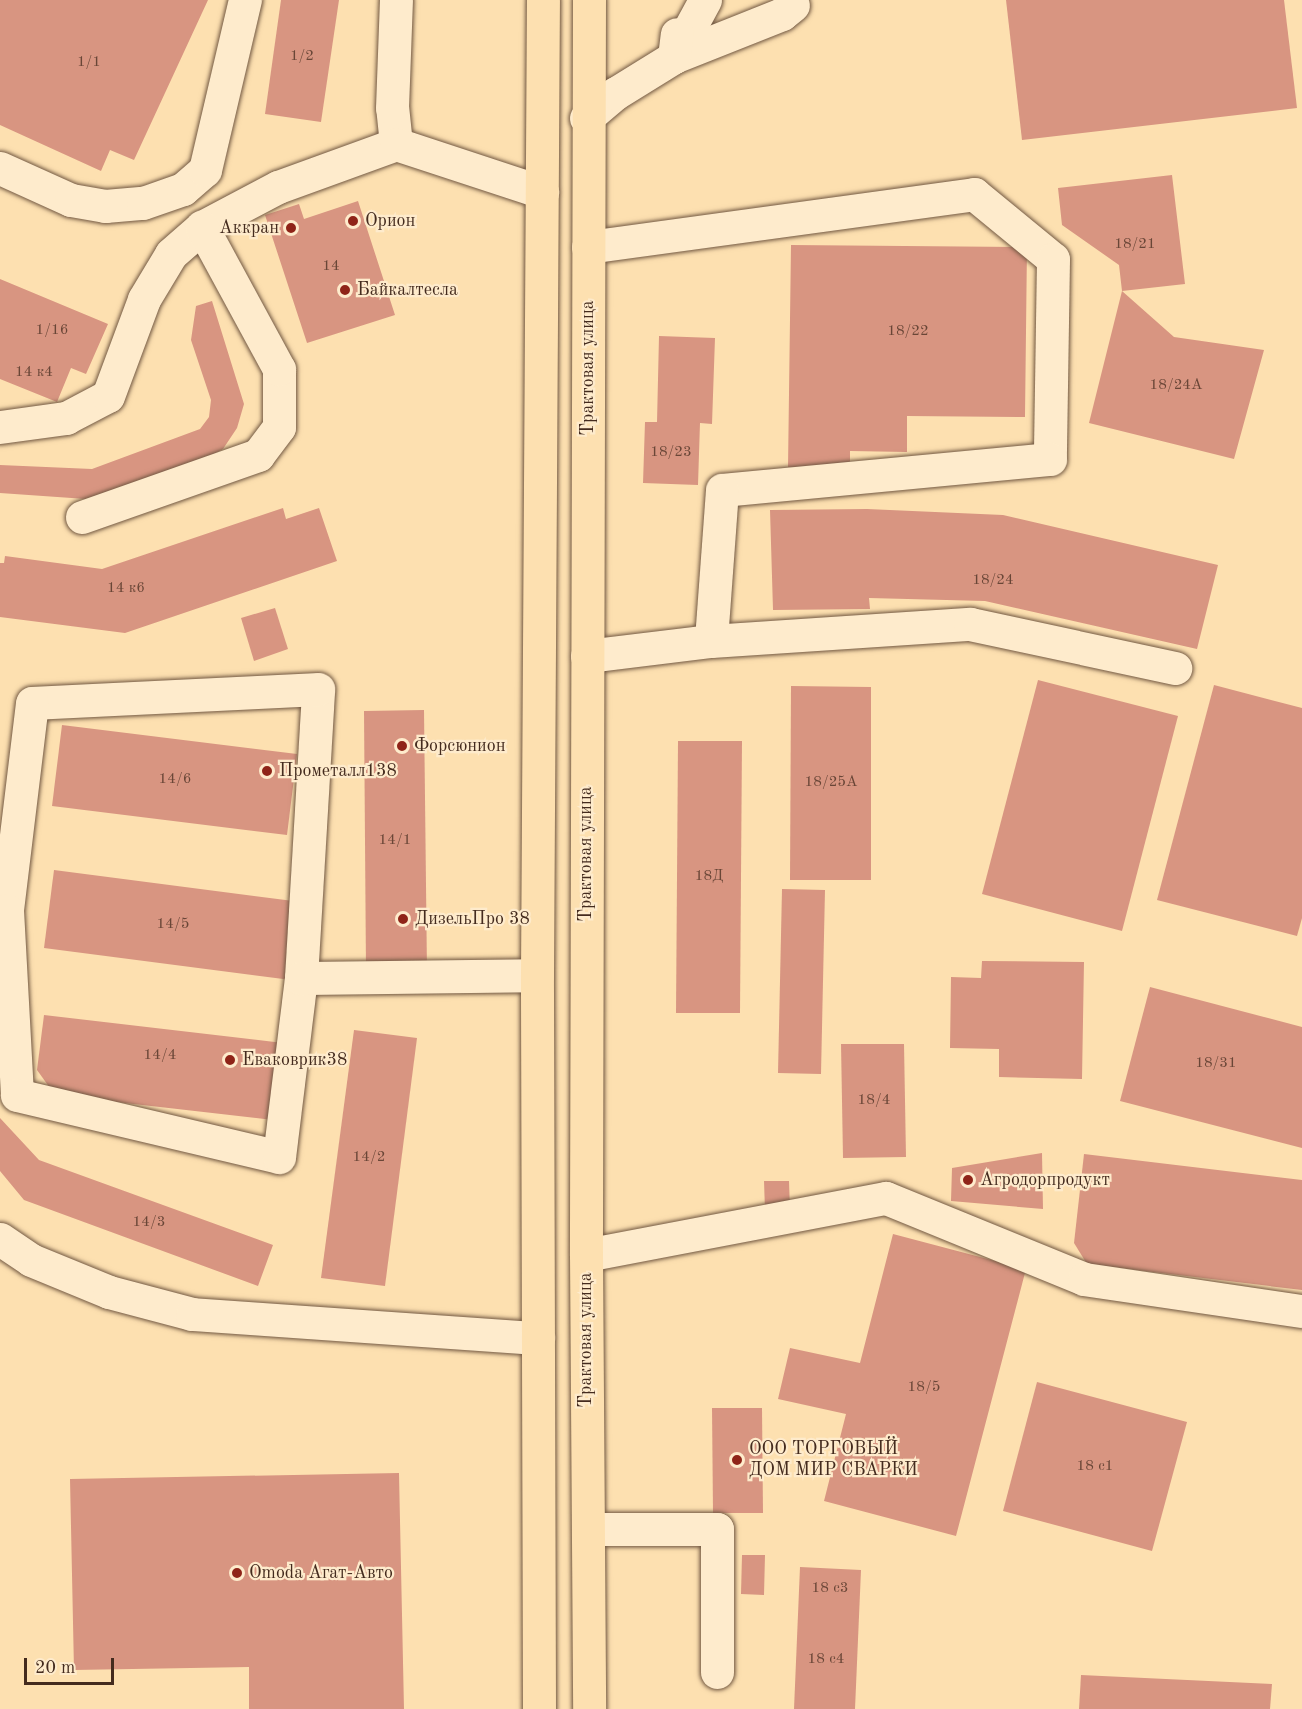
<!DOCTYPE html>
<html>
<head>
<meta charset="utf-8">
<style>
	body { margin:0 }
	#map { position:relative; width:1302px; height:1709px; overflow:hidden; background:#fde0b0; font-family:"Old Standard TT",serif }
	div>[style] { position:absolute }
	.building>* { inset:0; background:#d89581 }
	.roads { filter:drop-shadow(0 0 2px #725842) drop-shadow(0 0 2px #725842) }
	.minor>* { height:33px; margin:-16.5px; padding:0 16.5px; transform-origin:16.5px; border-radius:16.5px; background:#feebcc }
	.major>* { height:33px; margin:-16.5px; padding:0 16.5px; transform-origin:16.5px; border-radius:16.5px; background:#fde0b0 }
	.dots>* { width:16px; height:16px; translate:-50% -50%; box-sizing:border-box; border:3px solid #feebcc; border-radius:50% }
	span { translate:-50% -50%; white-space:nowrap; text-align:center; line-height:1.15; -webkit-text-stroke:4.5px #feebcc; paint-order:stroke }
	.number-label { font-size:15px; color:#694637 }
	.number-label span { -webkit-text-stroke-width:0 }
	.poi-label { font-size:18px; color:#442b1e }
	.left { translate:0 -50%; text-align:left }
	.right { translate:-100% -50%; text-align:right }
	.street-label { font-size:18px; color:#442b1e }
	.scale { position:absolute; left:24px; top:1658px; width:90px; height:27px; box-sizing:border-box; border:3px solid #442b1e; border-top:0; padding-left:8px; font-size:18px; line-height:21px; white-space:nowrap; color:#442b1e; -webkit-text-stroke:4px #feebcc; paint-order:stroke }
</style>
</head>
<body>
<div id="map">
	<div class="building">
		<div style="clip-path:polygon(0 0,208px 0,134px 160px,110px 150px,101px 171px,0 125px)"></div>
		<div style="clip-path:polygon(281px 0,339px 0,321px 122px,265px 114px)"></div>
		<div style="clip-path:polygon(1006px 0,1284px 0,1297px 108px,1022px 140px)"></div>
		<div style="clip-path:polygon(1172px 175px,1185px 284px,1122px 291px,1119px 265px,1062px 225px,1058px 188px)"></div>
		<div style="clip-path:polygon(358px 201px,395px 315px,307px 343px,265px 215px,299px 204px,304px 219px)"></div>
		<div style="clip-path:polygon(791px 245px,1027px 247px,1025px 417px,907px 416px,907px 452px,850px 451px,850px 468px,788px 467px)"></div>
		<div style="clip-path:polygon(0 279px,108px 324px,86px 374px,71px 368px,57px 402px,0 379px)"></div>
		<div style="clip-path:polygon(1122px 291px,1174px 337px,1264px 350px,1234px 459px,1089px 423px)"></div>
		<div style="clip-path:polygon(212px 301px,244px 404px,237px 428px,223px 449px,209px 457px,86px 499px,0 493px,0 465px,92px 469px,200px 429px,209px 417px,211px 400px,191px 340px,196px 306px)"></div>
		<div style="clip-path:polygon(659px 336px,715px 338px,712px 424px,700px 423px,698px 485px,643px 483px,645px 422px,657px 422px)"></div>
		<div style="clip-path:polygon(283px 508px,286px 519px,319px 508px,337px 561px,125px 633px,0 617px,0 563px,4px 563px,5px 556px,102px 569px)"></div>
		<div style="clip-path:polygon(867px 509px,1003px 515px,1218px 565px,1197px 649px,985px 601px,869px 598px,870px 609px,773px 610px,770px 510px)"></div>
		<div style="clip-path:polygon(275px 608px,288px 649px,254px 661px,241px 618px)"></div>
		<div style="clip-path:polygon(1038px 680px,1178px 716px,1122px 931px,982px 894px)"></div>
		<div style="clip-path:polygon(1214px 685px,1302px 708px,1302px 918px,1297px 936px,1157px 900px)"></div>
		<div style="clip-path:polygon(791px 686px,871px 687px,871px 880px,790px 880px)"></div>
		<div style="clip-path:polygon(424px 710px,427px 972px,366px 972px,364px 711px)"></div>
		<div style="clip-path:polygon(62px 725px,297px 754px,287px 835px,52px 806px)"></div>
		<div style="clip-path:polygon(678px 741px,742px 741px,740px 1013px,676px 1013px)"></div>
		<div style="clip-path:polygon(54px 870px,301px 902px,291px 980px,44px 948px)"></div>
		<div style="clip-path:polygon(782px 889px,825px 890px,821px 1074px,778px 1073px)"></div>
		<div style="clip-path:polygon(982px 961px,1084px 962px,1082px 1079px,999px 1077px,999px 1049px,950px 1048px,951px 977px,981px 978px)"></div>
		<div style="clip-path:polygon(1150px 987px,1302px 1027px,1302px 1148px,1120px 1101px)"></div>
		<div style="clip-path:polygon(44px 1015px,283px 1043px,273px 1120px,55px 1095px,37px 1070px)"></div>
		<div style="clip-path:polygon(354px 1030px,417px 1038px,385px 1286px,321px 1278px)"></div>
		<div style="clip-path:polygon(841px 1044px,904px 1044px,906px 1157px,843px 1158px)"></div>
		<div style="clip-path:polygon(0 1118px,39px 1160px,273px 1245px,258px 1286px,24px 1200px,0 1171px)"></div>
		<div style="clip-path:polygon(1042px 1153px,1043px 1209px,951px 1201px,952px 1168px)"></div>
		<div style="clip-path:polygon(1084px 1154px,1302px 1180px,1302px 1290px,1087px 1264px,1074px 1243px)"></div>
		<div style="clip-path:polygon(764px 1181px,789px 1181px,790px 1210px,765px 1211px)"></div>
		<div style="clip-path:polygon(893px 1234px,1026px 1269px,956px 1536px,824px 1501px,846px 1414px,778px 1399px,790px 1348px,860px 1363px)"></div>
		<div style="clip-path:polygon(1037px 1382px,1187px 1422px,1152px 1551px,1003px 1511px)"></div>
		<div style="clip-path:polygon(712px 1408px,762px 1408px,763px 1513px,713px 1513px)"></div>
		<div style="clip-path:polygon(399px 1473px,404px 1709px,249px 1709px,249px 1667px,74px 1670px,70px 1479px)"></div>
		<div style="clip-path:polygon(742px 1555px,765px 1555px,764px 1595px,741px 1594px)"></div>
		<div style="clip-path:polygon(800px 1567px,861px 1570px,855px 1709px,794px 1709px)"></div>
		<div style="clip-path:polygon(1081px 1675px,1272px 1684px,1270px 1709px,1079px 1709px)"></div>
	</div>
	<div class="roads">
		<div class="minor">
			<div style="left:705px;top:0;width:65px;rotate:118.5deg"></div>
			<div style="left:674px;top:57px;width:116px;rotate:-21.7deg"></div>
			<div style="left:782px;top:14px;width:14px;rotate:-39deg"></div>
			<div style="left:586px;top:118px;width:39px;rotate:-40deg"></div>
			<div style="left:616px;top:93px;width:68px;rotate:-31.8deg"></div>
			<div style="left:674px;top:57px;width:23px;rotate:-83deg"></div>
			<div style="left:396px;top:144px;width:36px;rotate:-96deg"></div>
			<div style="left:392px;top:108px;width:108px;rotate:-87.9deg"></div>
			<div style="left:0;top:168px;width:78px;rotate:24.3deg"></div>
			<div style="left:71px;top:200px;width:35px;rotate:10deg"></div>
			<div style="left:105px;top:206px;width:38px;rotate:-5deg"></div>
			<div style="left:143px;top:203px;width:42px;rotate:-19.3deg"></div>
			<div style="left:183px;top:189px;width:29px;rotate:-41deg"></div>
			<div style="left:205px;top:170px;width:175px;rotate:-76.8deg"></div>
			<div style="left:588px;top:247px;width:390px;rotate:-7.8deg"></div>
			<div style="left:974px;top:194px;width:102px;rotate:39.4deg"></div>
			<div style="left:1053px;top:259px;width:200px;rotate:90.9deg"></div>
			<div style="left:1050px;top:459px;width:329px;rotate:174.6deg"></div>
			<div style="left:722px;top:490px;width:151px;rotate:94.2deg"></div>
			<div style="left:0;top:427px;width:67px;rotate:-7.8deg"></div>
			<div style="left:66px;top:418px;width:47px;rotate:-27.6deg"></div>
			<div style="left:108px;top:396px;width:103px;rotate:-69.6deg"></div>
			<div style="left:144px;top:299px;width:52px;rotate:-59deg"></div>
			<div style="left:171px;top:254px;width:41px;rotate:-41.1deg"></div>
			<div style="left:202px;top:227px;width:86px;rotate:-27.8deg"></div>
			<div style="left:278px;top:187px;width:126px;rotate:-20deg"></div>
			<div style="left:396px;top:144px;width:154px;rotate:18.2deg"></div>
			<div style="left:82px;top:517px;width:187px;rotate:-19.4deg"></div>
			<div style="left:258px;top:455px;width:35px;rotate:-53deg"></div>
			<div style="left:279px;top:427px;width:58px;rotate:-90deg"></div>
			<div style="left:279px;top:369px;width:162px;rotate:-118.5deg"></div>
			<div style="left:587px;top:656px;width:125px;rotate:-6.9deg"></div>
			<div style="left:711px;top:641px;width:260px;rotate:-3.8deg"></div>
			<div style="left:970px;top:624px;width:210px;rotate:12.1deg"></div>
			<div style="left:301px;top:978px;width:289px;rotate:-86.6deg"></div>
			<div style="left:318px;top:689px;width:286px;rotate:177.2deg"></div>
			<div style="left:32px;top:703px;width:209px;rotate:96.9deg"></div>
			<div style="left:7px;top:910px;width:185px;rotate:86.9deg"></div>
			<div style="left:17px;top:1095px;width:269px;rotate:13.3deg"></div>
			<div style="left:279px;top:1157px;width:180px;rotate:-83deg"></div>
			<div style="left:301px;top:978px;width:236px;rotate:-0.7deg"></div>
			<div style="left:0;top:1239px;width:37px;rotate:34deg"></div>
			<div style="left:31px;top:1260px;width:84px;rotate:22.3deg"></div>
			<div style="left:109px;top:1292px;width:86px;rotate:14.8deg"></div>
			<div style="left:192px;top:1314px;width:347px;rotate:4deg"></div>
			<div style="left:586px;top:1255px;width:305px;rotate:-10.8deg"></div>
			<div style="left:886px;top:1198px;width:214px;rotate:22.2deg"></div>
			<div style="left:1084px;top:1279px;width:220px;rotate:8.4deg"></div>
			<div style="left:588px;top:1529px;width:129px"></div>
			<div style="left:717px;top:1529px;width:143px;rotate:90deg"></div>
		</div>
		<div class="major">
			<div style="left:589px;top:0;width:1255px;rotate:90.14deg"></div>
			<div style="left:586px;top:1255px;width:454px;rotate:89.6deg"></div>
			<div style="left:539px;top:1709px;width:734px;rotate:-90.16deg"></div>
			<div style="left:537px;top:975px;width:975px;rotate:-89.65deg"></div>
		</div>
	</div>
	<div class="dots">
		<div style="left:353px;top:221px;background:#8f2418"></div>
		<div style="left:291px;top:228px;background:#8f2418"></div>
		<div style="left:345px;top:290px;background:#8f2418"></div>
		<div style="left:402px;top:746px;background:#8f2418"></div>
		<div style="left:267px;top:771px;background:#8f2418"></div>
		<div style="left:403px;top:919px;background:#8f2418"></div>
		<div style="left:230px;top:1060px;background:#8f2418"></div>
		<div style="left:968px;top:1180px;background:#8f2418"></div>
		<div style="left:737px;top:1460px;background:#8f2418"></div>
		<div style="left:237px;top:1573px;background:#8f2418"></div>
	</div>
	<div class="number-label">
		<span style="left:302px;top:57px">1/2</span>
		<span style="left:89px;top:63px">1/1</span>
		<span style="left:1135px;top:245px">18/21</span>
		<span style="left:331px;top:267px">14</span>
		<span style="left:52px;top:331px">1/16</span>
		<span style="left:908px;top:332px">18/22</span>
		<span style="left:34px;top:373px">14 к4</span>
		<span style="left:1176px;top:386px">18/24А</span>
		<span style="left:671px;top:453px">18/23</span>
		<span style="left:993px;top:581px">18/24</span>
		<span style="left:126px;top:589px">14 к6</span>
		<span style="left:175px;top:780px">14/6</span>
		<span style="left:831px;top:783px">18/25А</span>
		<span style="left:395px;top:841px">14/1</span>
		<span style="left:709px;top:877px">18Д</span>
		<span style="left:173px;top:925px">14/5</span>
		<span style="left:160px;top:1056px">14/4</span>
		<span style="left:1216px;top:1064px">18/31</span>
		<span style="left:874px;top:1101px">18/4</span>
		<span style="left:369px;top:1158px">14/2</span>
		<span style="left:149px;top:1223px">14/3</span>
		<span style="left:924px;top:1388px">18/5</span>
		<span style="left:1095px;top:1467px">18 с1</span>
		<span style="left:830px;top:1589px">18 с3</span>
		<span style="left:826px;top:1660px">18 с4</span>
	</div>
	<div class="poi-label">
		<span class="left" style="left:365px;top:221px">Орион</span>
		<span class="right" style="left:279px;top:228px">Аккран</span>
		<span class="left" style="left:357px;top:290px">Байкалтесла</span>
		<span class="left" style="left:414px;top:746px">Форсюнион</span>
		<span class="left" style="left:279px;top:771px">Прометалл138</span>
		<span class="left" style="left:415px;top:919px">ДизельПро 38</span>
		<span class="left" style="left:242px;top:1060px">Еваковрик38</span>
		<span class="left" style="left:980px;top:1180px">Агродорпродукт</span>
		<span class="left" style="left:749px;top:1460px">ООО ТОРГОВЫЙ<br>ДОМ МИР СВАРКИ</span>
		<span class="left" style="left:249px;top:1573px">Omoda Агат-Авто</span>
	</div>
	<div class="street-label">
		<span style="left:588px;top:368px;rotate:-90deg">Трактовая улица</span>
		<span style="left:586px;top:854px;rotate:-90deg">Трактовая улица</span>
		<span style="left:586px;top:1340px;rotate:-90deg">Трактовая улица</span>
	</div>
	<div class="scale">20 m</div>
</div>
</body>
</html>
